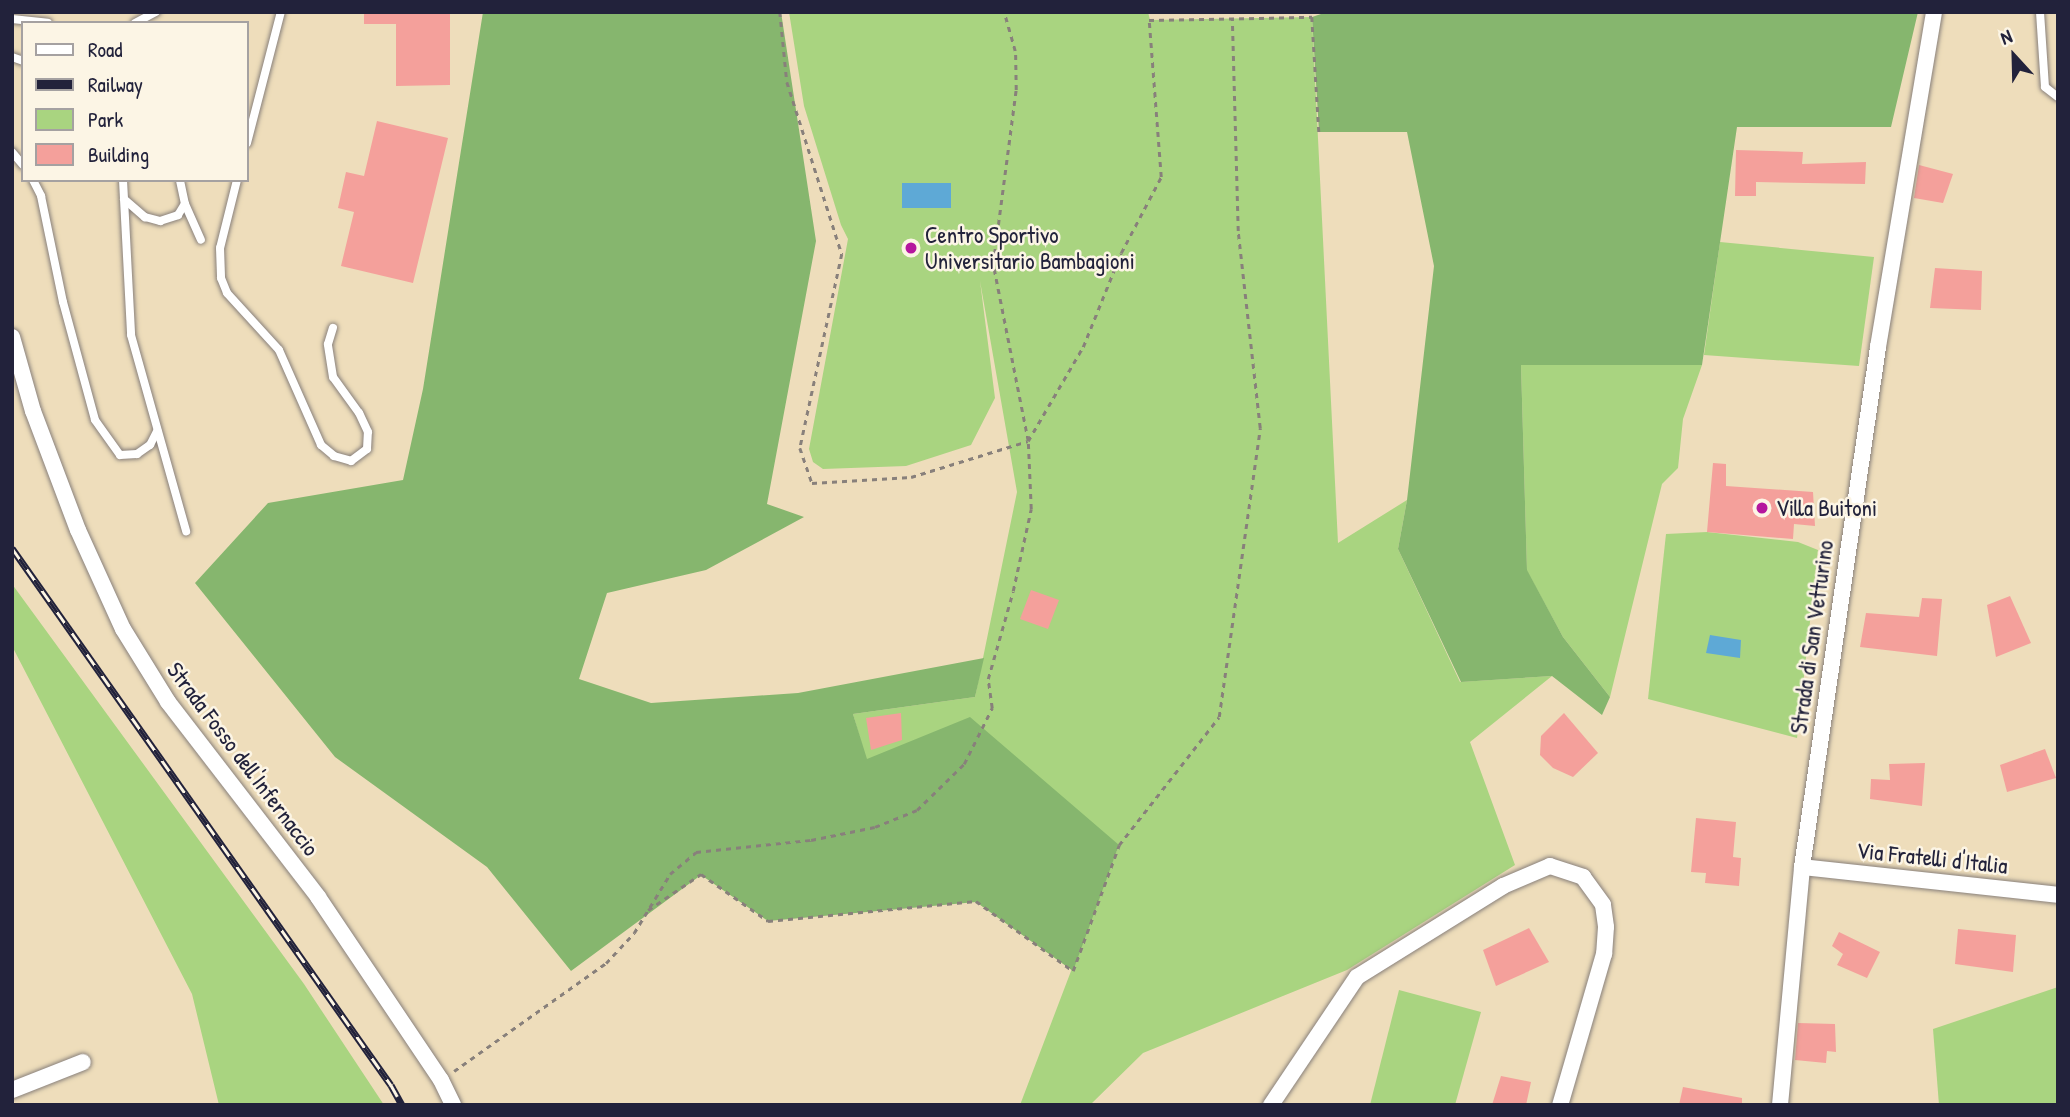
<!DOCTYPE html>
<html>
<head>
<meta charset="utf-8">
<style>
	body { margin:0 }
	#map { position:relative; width:2070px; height:1117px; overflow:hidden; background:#edb; font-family:"Patrick Hand",sans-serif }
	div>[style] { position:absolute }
	.green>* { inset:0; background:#a9d480 }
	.forest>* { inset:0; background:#86b66e }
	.water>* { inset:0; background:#5ea9d6 }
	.building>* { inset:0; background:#f4a09b }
	.path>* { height:2.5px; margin-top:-1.25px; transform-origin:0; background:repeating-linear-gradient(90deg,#88807b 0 5px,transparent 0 10px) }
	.roads { filter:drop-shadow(0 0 2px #88807b) drop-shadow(0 0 2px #88807b) }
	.service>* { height:8px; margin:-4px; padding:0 4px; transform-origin:4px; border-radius:4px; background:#fff }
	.minor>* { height:16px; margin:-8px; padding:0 8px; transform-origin:8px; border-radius:8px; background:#fff }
	.rail>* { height:7px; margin-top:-3.5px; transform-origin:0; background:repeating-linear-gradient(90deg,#fcf5e5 0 13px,#22223b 0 26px); box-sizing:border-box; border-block:2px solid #22223b }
	.dots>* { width:19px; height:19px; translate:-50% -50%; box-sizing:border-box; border:4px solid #fcf5e5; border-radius:50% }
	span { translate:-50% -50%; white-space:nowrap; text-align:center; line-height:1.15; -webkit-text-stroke:5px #fcf5e5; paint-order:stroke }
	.poi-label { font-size:23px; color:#22223b }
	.left { translate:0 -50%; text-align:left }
	.street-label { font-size:23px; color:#22223b }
	.frame { position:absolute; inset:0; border:14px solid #22223b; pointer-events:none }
	.legend { position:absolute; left:21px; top:21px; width:228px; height:161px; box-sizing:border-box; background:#fcf5e5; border:2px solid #a5a1a1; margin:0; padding:9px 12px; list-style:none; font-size:21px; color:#22223b }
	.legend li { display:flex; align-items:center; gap:14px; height:35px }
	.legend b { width:35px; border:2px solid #a5a1a1 }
	.north { position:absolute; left:1979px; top:21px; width:70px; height:70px; -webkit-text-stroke:5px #fcf5e5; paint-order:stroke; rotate:338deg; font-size:19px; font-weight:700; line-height:28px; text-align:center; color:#22223b }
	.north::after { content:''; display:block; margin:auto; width:24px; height:32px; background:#22223b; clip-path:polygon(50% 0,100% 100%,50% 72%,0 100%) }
</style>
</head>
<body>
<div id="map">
	<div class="green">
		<div style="clip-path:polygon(789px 12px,1148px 12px,1150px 20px,1312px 17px,1338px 543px,1407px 500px,1398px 549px,1460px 682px,1552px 676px,1470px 742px,1515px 865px,1347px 970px,1143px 1053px,1090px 1105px,1020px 1105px,1119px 845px,866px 759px,853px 714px,975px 697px,1017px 492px,980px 281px,995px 398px,971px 445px,906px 466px,823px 469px,813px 462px,809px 449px,848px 239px,841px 225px,804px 106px)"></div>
		<div style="clip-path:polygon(1720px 242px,1874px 257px,1859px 366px,1704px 355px)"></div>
		<div style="clip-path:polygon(1521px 365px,1702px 365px,1683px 419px,1678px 468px,1662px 484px,1610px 697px,1563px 637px,1527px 571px)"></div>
		<div style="clip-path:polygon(1707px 532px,1798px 542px,1818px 550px,1797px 738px,1648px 699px,1666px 534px)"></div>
		<div style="clip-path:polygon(12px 584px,304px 984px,384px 1105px,219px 1105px,192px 994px,12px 646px)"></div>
		<div style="clip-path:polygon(2058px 987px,2058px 1105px,1939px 1105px,1933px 1029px)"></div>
		<div style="clip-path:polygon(1399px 990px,1481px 1012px,1455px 1105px,1370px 1105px)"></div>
	</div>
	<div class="forest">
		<div style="clip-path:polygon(483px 12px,781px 12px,816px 241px,767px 504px,804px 517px,706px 570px,607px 593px,579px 679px,651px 703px,798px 693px,984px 658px,975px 697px,853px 714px,867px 759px,970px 717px,1119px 845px,1073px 971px,976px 902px,768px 921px,701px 875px,571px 971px,487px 867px,335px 757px,195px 583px,268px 503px,403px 480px,423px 389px)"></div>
		<div style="clip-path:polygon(1327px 12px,1918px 12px,1891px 127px,1737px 127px,1702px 365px,1521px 365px,1527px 570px,1563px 637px,1610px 697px,1602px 715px,1552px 676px,1461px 682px,1398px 549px,1407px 500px,1434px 266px,1407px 132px,1319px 132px,1312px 17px)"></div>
	</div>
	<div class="water">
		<div style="clip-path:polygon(902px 183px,951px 183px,951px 208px,902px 208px)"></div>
		<div style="clip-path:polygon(1710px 635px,1741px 640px,1740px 658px,1706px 653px)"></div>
	</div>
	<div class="building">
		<div style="clip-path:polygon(364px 12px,450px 12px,450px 85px,396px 86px,396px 24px,364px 24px)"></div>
		<div style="clip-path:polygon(377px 121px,448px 138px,413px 283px,341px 266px,354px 212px,338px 208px,346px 172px,364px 176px)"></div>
		<div style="clip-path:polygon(1736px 150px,1803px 152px,1802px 164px,1866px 162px,1865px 184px,1756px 182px,1756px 196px,1735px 196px)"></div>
		<div style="clip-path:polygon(1919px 165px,1953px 174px,1943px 203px,1914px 198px)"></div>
		<div style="clip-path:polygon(1935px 268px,1982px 271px,1981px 310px,1930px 308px)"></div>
		<div style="clip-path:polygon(1713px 463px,1726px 464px,1726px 486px,1813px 492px,1815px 526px,1794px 524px,1793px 539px,1707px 532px)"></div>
		<div style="clip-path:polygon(1031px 590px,1059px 600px,1048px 629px,1020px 619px)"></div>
		<div style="clip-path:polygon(2010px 596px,2031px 643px,1996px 657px,1987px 605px)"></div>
		<div style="clip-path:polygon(1922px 598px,1942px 599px,1937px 656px,1860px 647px,1866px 613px,1919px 617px)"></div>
		<div style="clip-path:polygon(901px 713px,902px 740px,871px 750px,866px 718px)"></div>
		<div style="clip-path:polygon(1564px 713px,1598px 753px,1573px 777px,1553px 768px,1540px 755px,1541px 736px)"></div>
		<div style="clip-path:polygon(2045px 749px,2056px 778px,2007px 792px,2000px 765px)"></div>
		<div style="clip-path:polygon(1925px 763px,1922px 806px,1870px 799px,1871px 779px,1890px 780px,1889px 764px)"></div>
		<div style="clip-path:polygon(1696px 818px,1736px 822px,1733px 857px,1741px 858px,1739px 886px,1705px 883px,1706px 873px,1691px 872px)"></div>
		<div style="clip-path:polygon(1529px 928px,1549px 962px,1496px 986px,1483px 950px)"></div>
		<div style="clip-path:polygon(1958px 929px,2016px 935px,2013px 972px,1955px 964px)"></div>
		<div style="clip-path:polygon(1839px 932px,1880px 952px,1867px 978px,1837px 965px,1843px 954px,1832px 946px)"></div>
		<div style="clip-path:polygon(1798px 1023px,1835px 1024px,1836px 1052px,1827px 1051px,1826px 1063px,1795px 1060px)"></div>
		<div style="clip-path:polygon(1501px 1076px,1531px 1082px,1526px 1105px,1492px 1105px)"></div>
		<div style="clip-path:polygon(1683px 1087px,1742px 1098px,1742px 1105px,1679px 1105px)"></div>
	</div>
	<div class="path">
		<div style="left:780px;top:12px;width:70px;rotate:84.3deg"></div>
		<div style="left:787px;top:82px;width:181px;rotate:72.3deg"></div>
		<div style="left:842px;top:254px;width:198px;rotate:102.2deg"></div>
		<div style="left:800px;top:448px;width:37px;rotate:71deg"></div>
		<div style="left:812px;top:483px;width:99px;rotate:-3.5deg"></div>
		<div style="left:911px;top:477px;width:122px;rotate:-17.1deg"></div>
		<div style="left:1028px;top:441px;width:109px;rotate:-59.7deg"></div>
		<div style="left:1083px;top:347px;width:101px;rotate:-68deg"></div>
		<div style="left:1121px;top:253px;width:86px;rotate:-62.2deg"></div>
		<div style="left:1161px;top:177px;width:157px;rotate:-94.4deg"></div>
		<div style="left:1149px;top:20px;width:163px;rotate:-1.1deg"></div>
		<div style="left:1312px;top:17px;width:115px;rotate:86.5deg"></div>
		<div style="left:648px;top:910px;width:64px;rotate:-34.2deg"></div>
		<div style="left:701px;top:874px;width:82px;rotate:35deg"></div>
		<div style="left:768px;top:921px;width:209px;rotate:-5.5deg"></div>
		<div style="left:976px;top:901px;width:120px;rotate:35.8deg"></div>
		<div style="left:1073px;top:971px;width:134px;rotate:-69.9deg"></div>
		<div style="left:1119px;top:845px;width:162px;rotate:-52deg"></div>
		<div style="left:1219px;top:717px;width:292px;rotate:-81.9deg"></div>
		<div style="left:1260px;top:428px;width:198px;rotate:-96.4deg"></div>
		<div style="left:1238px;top:231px;width:213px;rotate:-91.6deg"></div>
		<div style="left:454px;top:1071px;width:186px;rotate:-35.4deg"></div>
		<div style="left:606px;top:963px;width:41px;rotate:-47deg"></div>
		<div style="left:634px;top:933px;width:69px;rotate:-58.6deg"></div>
		<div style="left:670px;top:874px;width:34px;rotate:-40deg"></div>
		<div style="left:696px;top:852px;width:116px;rotate:-6deg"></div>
		<div style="left:811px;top:840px;width:65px;rotate:-11.5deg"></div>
		<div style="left:875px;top:827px;width:45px;rotate:-22deg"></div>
		<div style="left:917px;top:810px;width:66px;rotate:-44.4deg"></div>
		<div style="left:964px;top:764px;width:63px;rotate:-63.4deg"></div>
		<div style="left:992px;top:708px;width:29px;rotate:-98deg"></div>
		<div style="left:988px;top:679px;width:91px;rotate:-74.1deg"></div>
		<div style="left:1013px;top:591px;width:84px;rotate:-77.6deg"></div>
		<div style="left:1031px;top:509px;width:68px;rotate:-92.5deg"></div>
		<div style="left:1028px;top:441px;width:180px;rotate:-101.2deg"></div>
		<div style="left:993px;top:264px;width:176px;rotate:-82.5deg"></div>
		<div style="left:1016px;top:90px;width:39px;rotate:-91deg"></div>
		<div style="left:1015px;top:51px;width:41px;rotate:-105.8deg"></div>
	</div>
	<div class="roads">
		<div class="service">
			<div style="left:2040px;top:12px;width:75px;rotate:86.2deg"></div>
			<div style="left:2045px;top:87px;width:16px;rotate:38deg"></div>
			<div style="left:12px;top:19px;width:36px;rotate:6deg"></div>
			<div style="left:135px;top:23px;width:24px;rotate:-28deg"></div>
			<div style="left:12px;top:57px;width:12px;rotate:20deg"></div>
			<div style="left:247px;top:143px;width:135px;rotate:-75.5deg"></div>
			<div style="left:12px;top:152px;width:17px;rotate:50deg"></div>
			<div style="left:33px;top:180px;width:18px;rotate:63deg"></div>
			<div style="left:41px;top:196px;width:108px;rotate:78.3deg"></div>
			<div style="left:63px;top:302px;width:122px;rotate:74.8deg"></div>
			<div style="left:95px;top:420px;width:43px;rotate:54.5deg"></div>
			<div style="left:120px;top:455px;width:17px;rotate:-3deg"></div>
			<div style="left:137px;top:454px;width:16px;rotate:-35deg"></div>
			<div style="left:150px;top:445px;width:16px;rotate:-63deg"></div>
			<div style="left:123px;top:180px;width:155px;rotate:87deg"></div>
			<div style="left:131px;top:335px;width:204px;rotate:74.3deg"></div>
			<div style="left:237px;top:180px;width:70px;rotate:104deg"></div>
			<div style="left:220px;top:248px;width:30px;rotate:88deg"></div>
			<div style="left:221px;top:278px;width:16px;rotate:68deg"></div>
			<div style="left:227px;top:293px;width:77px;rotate:47.6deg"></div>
			<div style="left:279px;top:350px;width:104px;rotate:66.1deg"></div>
			<div style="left:321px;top:445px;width:17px;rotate:40deg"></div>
			<div style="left:334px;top:456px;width:18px;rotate:16deg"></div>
			<div style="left:351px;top:461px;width:20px;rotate:-37deg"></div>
			<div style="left:367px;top:449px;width:17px;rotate:-87deg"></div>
			<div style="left:368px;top:432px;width:21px;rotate:-115deg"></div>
			<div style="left:359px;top:413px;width:44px;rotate:-125.8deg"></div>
			<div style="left:333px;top:377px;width:33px;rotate:-99deg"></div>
			<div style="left:328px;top:344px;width:17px;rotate:-73deg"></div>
			<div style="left:124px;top:199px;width:28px;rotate:41deg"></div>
			<div style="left:145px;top:217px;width:16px;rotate:15deg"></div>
			<div style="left:160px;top:221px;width:19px;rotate:-18deg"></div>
			<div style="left:178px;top:215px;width:13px;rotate:-58deg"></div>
			<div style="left:185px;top:204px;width:25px;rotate:-102deg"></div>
			<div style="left:185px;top:204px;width:39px;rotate:66deg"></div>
		</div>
		<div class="minor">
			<div style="left:12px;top:337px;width:77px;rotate:74.2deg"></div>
			<div style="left:33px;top:411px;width:127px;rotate:69.3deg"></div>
			<div style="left:78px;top:530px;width:109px;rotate:65.6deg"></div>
			<div style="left:123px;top:629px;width:86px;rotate:58.3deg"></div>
			<div style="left:168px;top:702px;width:246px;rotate:52.4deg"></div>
			<div style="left:318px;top:897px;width:220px;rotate:56.1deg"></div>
			<div style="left:441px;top:1080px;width:28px;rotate:64deg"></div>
			<div style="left:1802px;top:867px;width:258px;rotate:6.2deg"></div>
			<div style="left:12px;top:1090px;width:76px;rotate:-21.5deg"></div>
			<div style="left:1271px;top:1105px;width:154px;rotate:-56.1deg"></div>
			<div style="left:1357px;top:977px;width:172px;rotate:-31.9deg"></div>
			<div style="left:1503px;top:886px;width:51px;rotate:-23.1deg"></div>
			<div style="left:1550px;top:866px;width:35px;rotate:18deg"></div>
			<div style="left:1583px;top:877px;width:34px;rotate:54deg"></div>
			<div style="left:1603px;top:905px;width:22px;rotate:82deg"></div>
			<div style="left:1606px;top:927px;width:27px;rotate:94deg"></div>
			<div style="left:1604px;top:954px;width:157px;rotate:106.2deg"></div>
			<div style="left:1780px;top:1105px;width:239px;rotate:-84.7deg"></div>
			<div style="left:1802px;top:867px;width:526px;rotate:-81.68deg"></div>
			<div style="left:1878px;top:347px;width:340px;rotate:-80.5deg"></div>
		</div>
	</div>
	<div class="rail">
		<div style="left:12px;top:548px;width:657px;rotate:54.79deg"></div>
		<div style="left:391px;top:1085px;width:23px;rotate:61deg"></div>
	</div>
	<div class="dots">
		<div style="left:911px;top:248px;background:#b5179e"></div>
		<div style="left:1762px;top:508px;background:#b5179e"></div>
	</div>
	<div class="poi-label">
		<span class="left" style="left:925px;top:248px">Centro Sportivo<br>Universitario Bambagioni</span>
		<span class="left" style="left:1776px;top:508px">Villa Buitoni</span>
	</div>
	<div class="street-label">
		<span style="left:1812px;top:637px;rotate:-82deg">Strada di San Vetturino</span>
		<span style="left:243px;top:759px;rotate:53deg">Strada Fosso dell'Infernaccio</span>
		<span style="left:1932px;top:858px;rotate:6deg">Via Fratelli d'Italia</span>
	</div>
	<div class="frame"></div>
	<ul class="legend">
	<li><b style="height:9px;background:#fff"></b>Road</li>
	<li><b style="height:9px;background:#22223b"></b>Railway</li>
	<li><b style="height:19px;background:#a9d480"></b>Park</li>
	<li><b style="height:19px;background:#f4a09b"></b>Building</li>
	</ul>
	<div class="north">N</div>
</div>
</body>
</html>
